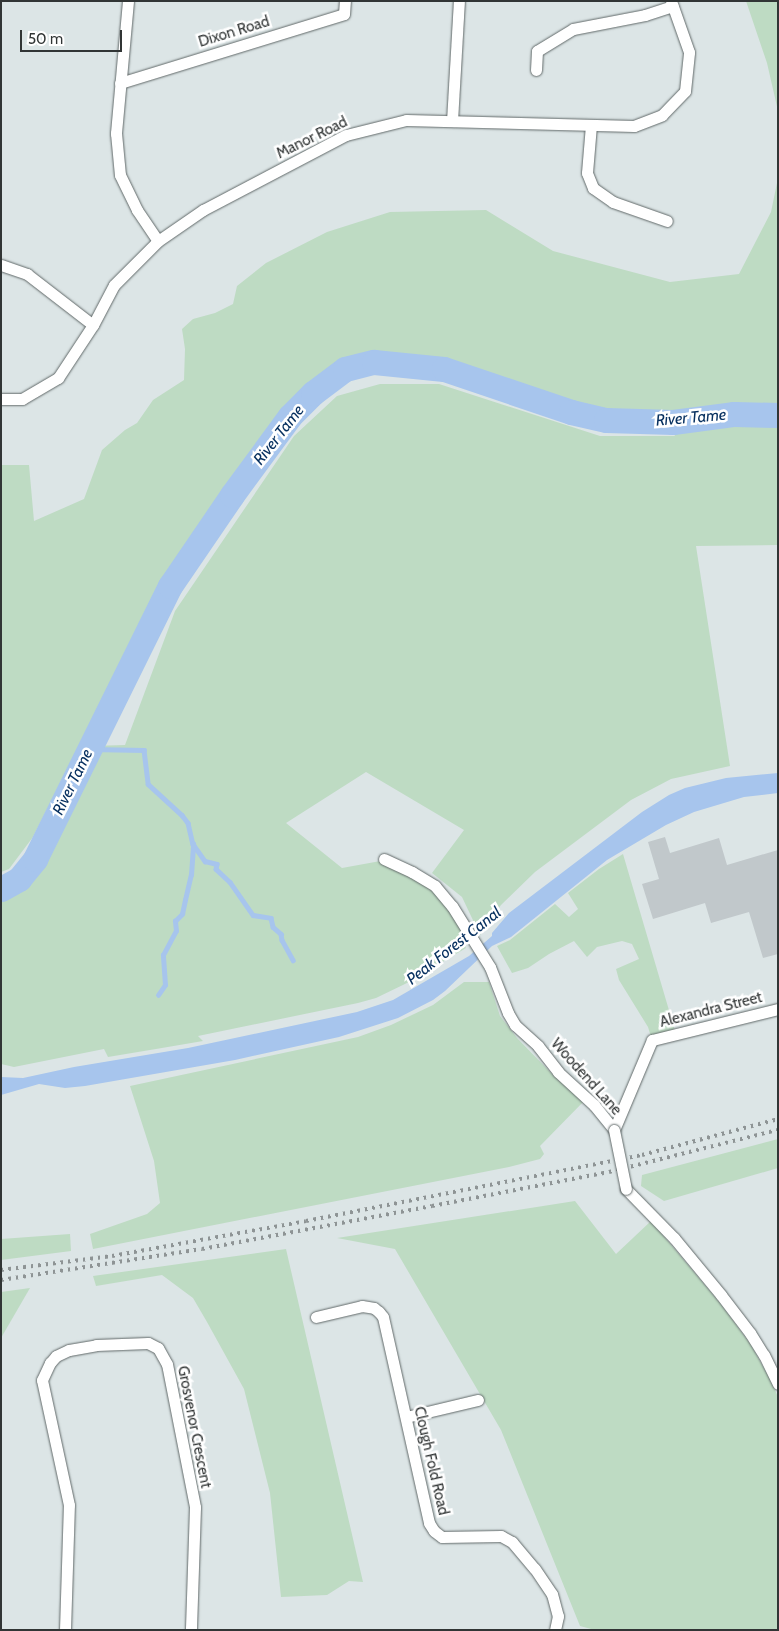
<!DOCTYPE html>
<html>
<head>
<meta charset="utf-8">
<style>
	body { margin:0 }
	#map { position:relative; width:779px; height:1631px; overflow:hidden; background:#dce5e6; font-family:Cabin,sans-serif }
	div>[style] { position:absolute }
	.green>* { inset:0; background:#bedbc3 }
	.water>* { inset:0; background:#a7c5ed }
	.stream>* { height:4.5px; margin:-2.25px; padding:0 2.25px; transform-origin:2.25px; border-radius:2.25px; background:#a7c5ed }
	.river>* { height:25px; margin:-12.5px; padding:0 12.5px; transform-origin:12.5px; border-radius:12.5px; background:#a7c5ed }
	.building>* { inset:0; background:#c1c8cb }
	.roads { filter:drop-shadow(0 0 1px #616969) drop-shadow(0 0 1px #616969) }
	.street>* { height:11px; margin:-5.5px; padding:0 5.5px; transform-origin:5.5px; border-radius:5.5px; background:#fff }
	.rail>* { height:4px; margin-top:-2px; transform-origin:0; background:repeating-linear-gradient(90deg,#8e9495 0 2.5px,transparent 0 7.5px) }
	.bridges { filter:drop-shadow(0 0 1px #616969) drop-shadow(0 0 1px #616969) }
	.street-bridge>* { height:11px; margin:-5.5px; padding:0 5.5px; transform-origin:5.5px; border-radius:5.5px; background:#fff }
	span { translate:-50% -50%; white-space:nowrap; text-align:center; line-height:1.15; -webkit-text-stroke:5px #fff; paint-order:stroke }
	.street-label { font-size:15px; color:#313535 }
	.water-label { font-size:16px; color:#083160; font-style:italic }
	.frame { position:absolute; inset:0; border:2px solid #313535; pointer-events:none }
	.scale { position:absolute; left:20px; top:30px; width:102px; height:22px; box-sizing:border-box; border:2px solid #313535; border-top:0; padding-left:6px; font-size:15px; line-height:18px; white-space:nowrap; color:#313535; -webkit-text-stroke:4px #fff; paint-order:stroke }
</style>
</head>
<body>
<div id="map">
	<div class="green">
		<div style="clip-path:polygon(746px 1px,778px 1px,778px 111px,767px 63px)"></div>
		<div style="clip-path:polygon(778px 178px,778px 545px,696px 546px,730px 766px,671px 779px,631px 800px,535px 872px,501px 905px,480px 935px,462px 897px,432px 873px,464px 830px,366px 772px,286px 823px,342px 868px,386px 860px,435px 886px,467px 933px,462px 937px,466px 948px,407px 983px,376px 998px,358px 1003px,198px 1036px,203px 1041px,156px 1049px,108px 1057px,104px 1049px,14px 1067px,1px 1064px,1px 889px,19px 879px,35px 859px,91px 746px,125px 745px,175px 611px,294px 436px,337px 396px,380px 384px,439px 384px,600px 436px,675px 436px,668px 422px,606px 420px,571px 412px,444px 369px,374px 362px,345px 369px,313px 393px,290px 416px,232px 495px,170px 586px,144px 639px,136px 633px,33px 837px,9px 869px,1px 872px,1px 465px,29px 465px,34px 521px,84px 499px,102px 450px,125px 430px,137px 423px,153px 400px,184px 380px,185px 349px,182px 329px,193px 319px,215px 313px,233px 304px,237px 286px,266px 263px,327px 232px,390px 212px,486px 210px,553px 251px,670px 282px,739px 274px,771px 212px)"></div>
		<div style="clip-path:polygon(623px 854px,676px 1034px,652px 1040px,648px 1027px,619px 980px,616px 969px,639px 959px,632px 944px,622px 941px,597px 947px,587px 957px,574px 941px,549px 954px,528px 968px,512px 973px,497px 946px,510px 940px,555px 904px,569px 917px,578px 909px,568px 893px,599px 869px)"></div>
		<div style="clip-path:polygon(464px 982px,489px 982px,500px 1016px,517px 1038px,555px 1077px,587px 1098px,540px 1146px,544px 1154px,540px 1159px,509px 1167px,93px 1249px,90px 1234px,147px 1214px,160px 1203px,154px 1161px,130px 1086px,358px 1037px,391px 1025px,433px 1005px)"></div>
		<div style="clip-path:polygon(778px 1139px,778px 1168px,664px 1201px,641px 1186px,642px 1175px)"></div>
		<div style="clip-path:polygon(575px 1201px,616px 1254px,651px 1221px,720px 1303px,751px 1345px,771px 1381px,778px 1397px,778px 1630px,595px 1630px,580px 1626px,501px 1430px,395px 1249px,337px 1238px)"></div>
		<div style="clip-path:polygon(70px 1234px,71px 1251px,1px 1260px,1px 1239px)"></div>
		<div style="clip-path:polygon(286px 1249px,363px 1582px,349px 1581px,327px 1595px,281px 1597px,270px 1493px,244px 1389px,207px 1322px,193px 1298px,162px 1275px,96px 1286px,93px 1276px)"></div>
		<div style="clip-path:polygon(30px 1288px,1px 1338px,1px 1292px)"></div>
	</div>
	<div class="water">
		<div style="clip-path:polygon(778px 773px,778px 793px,744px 797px,694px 812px,666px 825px,607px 860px,511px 937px,492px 946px,445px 991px,433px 1000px,398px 1018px,339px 1037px,235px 1060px,85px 1086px,65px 1088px,39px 1084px,1px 1095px,1px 1077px,23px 1078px,74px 1067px,188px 1048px,357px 1012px,393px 1000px,469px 956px,492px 936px,492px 933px,509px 913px,642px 812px,669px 795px,685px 788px,726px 778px)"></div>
	</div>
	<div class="stream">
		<div style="left:89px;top:749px;width:55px;rotate:1deg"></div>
		<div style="left:144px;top:750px;width:34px;rotate:83deg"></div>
		<div style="left:148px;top:784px;width:46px;rotate:42.4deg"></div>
		<div style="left:182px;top:815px;width:10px;rotate:53deg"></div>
		<div style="left:188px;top:823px;width:22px;rotate:77deg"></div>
		<div style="left:193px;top:844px;width:21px;rotate:55deg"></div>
		<div style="left:205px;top:861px;width:12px;rotate:14deg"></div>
		<div style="left:217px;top:864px;width:5px;rotate:101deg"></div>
		<div style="left:216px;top:869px;width:19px;rotate:43deg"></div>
		<div style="left:230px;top:882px;width:40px;rotate:55.1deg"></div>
		<div style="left:253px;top:915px;width:18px;rotate:9deg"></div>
		<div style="left:271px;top:918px;width:9px;rotate:77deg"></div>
		<div style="left:273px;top:927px;width:11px;rotate:41deg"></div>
		<div style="left:281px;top:934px;width:6px;rotate:81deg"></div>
		<div style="left:282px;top:940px;width:23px;rotate:61deg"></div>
		<div style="left:158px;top:995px;width:12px;rotate:-55deg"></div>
		<div style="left:165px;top:985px;width:30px;rotate:-94deg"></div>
		<div style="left:163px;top:955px;width:27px;rotate:-62deg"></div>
		<div style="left:176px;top:931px;width:10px;rotate:-96deg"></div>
		<div style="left:175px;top:921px;width:10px;rotate:-45deg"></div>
		<div style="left:182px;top:914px;width:14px;rotate:-78deg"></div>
		<div style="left:185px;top:900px;width:26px;rotate:-77deg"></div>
		<div style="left:191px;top:875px;width:31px;rotate:-86deg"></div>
	</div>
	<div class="river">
		<div style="left:1px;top:889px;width:21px;rotate:-29deg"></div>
		<div style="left:19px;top:879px;width:26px;rotate:-51deg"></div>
		<div style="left:35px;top:859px;width:305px;rotate:-63.7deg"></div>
		<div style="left:170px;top:586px;width:110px;rotate:-55.7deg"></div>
		<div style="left:232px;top:495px;width:98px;rotate:-53.7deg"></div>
		<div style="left:290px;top:416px;width:33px;rotate:-45deg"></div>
		<div style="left:313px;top:393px;width:40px;rotate:-37deg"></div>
		<div style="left:345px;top:369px;width:30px;rotate:-14deg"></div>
		<div style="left:374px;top:362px;width:70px;rotate:5.7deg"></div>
		<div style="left:444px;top:369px;width:134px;rotate:18.7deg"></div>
		<div style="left:571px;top:412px;width:36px;rotate:13deg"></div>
		<div style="left:606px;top:420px;width:67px;rotate:1.7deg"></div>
		<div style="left:673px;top:422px;width:62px;rotate:-7.5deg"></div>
		<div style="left:734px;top:414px;width:44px;rotate:1.3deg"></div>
	</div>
	<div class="building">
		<div style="clip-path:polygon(665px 837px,670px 853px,719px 838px,727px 865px,778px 850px,778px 954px,763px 958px,749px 912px,711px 923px,705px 903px,653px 919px,642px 884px,659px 879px,648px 842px)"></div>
	</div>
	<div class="roads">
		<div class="street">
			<div style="left:128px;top:1px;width:133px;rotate:95.2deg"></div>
			<div style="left:116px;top:133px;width:42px;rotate:84.6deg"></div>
			<div style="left:120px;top:175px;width:39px;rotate:64deg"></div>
			<div style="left:137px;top:210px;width:37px;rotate:56deg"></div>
			<div style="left:536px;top:70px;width:19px;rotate:-87deg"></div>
			<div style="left:537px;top:51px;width:42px;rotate:-31.4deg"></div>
			<div style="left:573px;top:29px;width:73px;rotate:-11deg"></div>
			<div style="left:645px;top:15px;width:29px;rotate:-18deg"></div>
			<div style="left:120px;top:83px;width:234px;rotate:-17.1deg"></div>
			<div style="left:344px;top:14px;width:13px;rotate:-86deg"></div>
			<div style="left:452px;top:121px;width:120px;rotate:-86.7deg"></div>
			<div style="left:591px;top:125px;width:48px;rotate:94.8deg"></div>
			<div style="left:587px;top:173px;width:16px;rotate:68deg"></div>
			<div style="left:593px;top:188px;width:24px;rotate:35deg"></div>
			<div style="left:613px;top:202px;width:57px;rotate:19.4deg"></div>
			<div style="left:1px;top:265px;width:28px;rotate:19deg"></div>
			<div style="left:27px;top:274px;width:83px;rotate:37.7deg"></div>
			<div style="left:1px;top:399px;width:21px"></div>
			<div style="left:22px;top:399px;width:42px;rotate:-30.3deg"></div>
			<div style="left:58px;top:378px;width:64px;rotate:-56.6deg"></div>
			<div style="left:93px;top:325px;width:45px;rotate:-62.3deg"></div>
			<div style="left:114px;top:285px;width:62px;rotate:-45deg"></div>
			<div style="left:158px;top:241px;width:55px;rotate:-34.6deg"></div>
			<div style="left:203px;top:210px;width:161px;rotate:-27.7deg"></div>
			<div style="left:346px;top:135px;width:62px;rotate:-14deg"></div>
			<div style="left:406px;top:120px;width:228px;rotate:1.5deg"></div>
			<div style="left:634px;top:126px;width:30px;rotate:-21deg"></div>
			<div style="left:662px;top:115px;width:33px;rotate:-46deg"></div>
			<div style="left:685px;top:91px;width:39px;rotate:-84deg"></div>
			<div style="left:689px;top:52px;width:54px;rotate:-109.4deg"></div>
			<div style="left:384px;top:859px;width:31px;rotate:25deg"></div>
			<div style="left:412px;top:872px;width:27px;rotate:31deg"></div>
			<div style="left:435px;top:886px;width:26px;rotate:50deg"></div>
			<div style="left:452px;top:906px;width:72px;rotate:58.1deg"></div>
			<div style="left:490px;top:967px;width:49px;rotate:68.6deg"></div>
			<div style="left:508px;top:1013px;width:14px;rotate:60deg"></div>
			<div style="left:515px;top:1025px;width:31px;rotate:42deg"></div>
			<div style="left:538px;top:1046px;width:33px;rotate:52deg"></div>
			<div style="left:558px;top:1072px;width:49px;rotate:42.5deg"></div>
			<div style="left:594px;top:1105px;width:32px;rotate:51deg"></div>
			<div style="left:614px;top:1130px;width:98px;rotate:-67.1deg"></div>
			<div style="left:652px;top:1040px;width:130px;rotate:-13.8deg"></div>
			<div style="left:626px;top:1189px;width:69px;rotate:45.6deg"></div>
			<div style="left:674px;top:1238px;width:74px;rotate:50.5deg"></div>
			<div style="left:721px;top:1295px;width:48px;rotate:52.7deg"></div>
			<div style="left:750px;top:1333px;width:26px;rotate:58deg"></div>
			<div style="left:764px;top:1355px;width:32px;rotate:64deg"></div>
			<div style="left:316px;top:1317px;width:47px;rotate:-13.4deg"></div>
			<div style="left:362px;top:1306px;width:12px;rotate:9deg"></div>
			<div style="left:374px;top:1308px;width:6px;rotate:39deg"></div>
			<div style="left:379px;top:1312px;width:6px;rotate:51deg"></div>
			<div style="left:383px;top:1317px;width:211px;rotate:77.4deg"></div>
			<div style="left:429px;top:1523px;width:9px;rotate:58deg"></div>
			<div style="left:434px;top:1531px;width:10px;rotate:37deg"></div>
			<div style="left:442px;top:1537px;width:59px;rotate:-1deg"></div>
			<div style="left:501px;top:1536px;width:13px;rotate:29deg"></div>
			<div style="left:512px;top:1542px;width:35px;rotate:50deg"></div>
			<div style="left:535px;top:1569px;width:30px;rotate:56deg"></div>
			<div style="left:552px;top:1594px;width:23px;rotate:75deg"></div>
			<div style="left:558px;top:1616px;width:14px;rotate:102deg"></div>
			<div style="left:406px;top:1417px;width:74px;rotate:-13.3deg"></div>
			<div style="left:65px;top:1630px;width:125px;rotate:-88.2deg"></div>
			<div style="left:69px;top:1505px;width:128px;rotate:-102.2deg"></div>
			<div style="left:42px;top:1380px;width:19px;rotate:-65deg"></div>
			<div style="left:50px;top:1363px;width:9px;rotate:-49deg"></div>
			<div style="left:56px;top:1356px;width:14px;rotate:-25deg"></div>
			<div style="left:69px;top:1350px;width:27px;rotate:-10deg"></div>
			<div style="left:96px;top:1345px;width:52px;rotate:-2.2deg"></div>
			<div style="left:148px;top:1343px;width:11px;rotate:27deg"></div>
			<div style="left:158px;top:1348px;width:18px;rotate:61deg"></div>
			<div style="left:167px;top:1364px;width:146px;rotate:78.9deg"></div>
			<div style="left:195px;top:1507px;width:123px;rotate:91.9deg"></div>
		</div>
	</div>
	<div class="rail">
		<div style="left:1px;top:1270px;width:112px;rotate:-7.2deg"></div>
		<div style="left:112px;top:1256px;width:197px;rotate:-10.2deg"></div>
		<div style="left:306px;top:1221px;width:342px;rotate:-11.1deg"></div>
		<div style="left:642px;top:1155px;width:141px;rotate:-14.8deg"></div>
		<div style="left:1px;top:1280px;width:203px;rotate:-8.8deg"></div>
		<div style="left:202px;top:1249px;width:234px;rotate:-10.6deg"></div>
		<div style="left:432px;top:1206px;width:180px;rotate:-10.9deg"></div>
		<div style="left:609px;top:1172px;width:174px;rotate:-14deg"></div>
	</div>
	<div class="bridges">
		<div class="street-bridge">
			<div style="left:614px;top:1130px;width:60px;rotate:78.5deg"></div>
		</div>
	</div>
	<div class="street-label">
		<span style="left:234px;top:32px;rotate:-17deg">Dixon Road</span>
		<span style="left:312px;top:138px;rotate:-26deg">Manor Road</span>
		<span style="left:711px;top:1010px;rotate:-14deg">Alexandra Street</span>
		<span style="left:586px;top:1077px;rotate:48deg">Woodend Lane</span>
		<span style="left:194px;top:1427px;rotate:79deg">Grosvenor Crescent</span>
		<span style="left:431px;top:1461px;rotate:77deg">Clough Fold Road</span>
	</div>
	<div class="water-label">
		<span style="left:691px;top:418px;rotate:-5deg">River Tame</span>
		<span style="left:279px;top:435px;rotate:-52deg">River Tame</span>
		<span style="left:73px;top:782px;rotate:-64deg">River Tame</span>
		<span style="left:454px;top:946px;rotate:-38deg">Peak Forest Canal</span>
	</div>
	<div class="frame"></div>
	<div class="scale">50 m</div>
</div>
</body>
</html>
